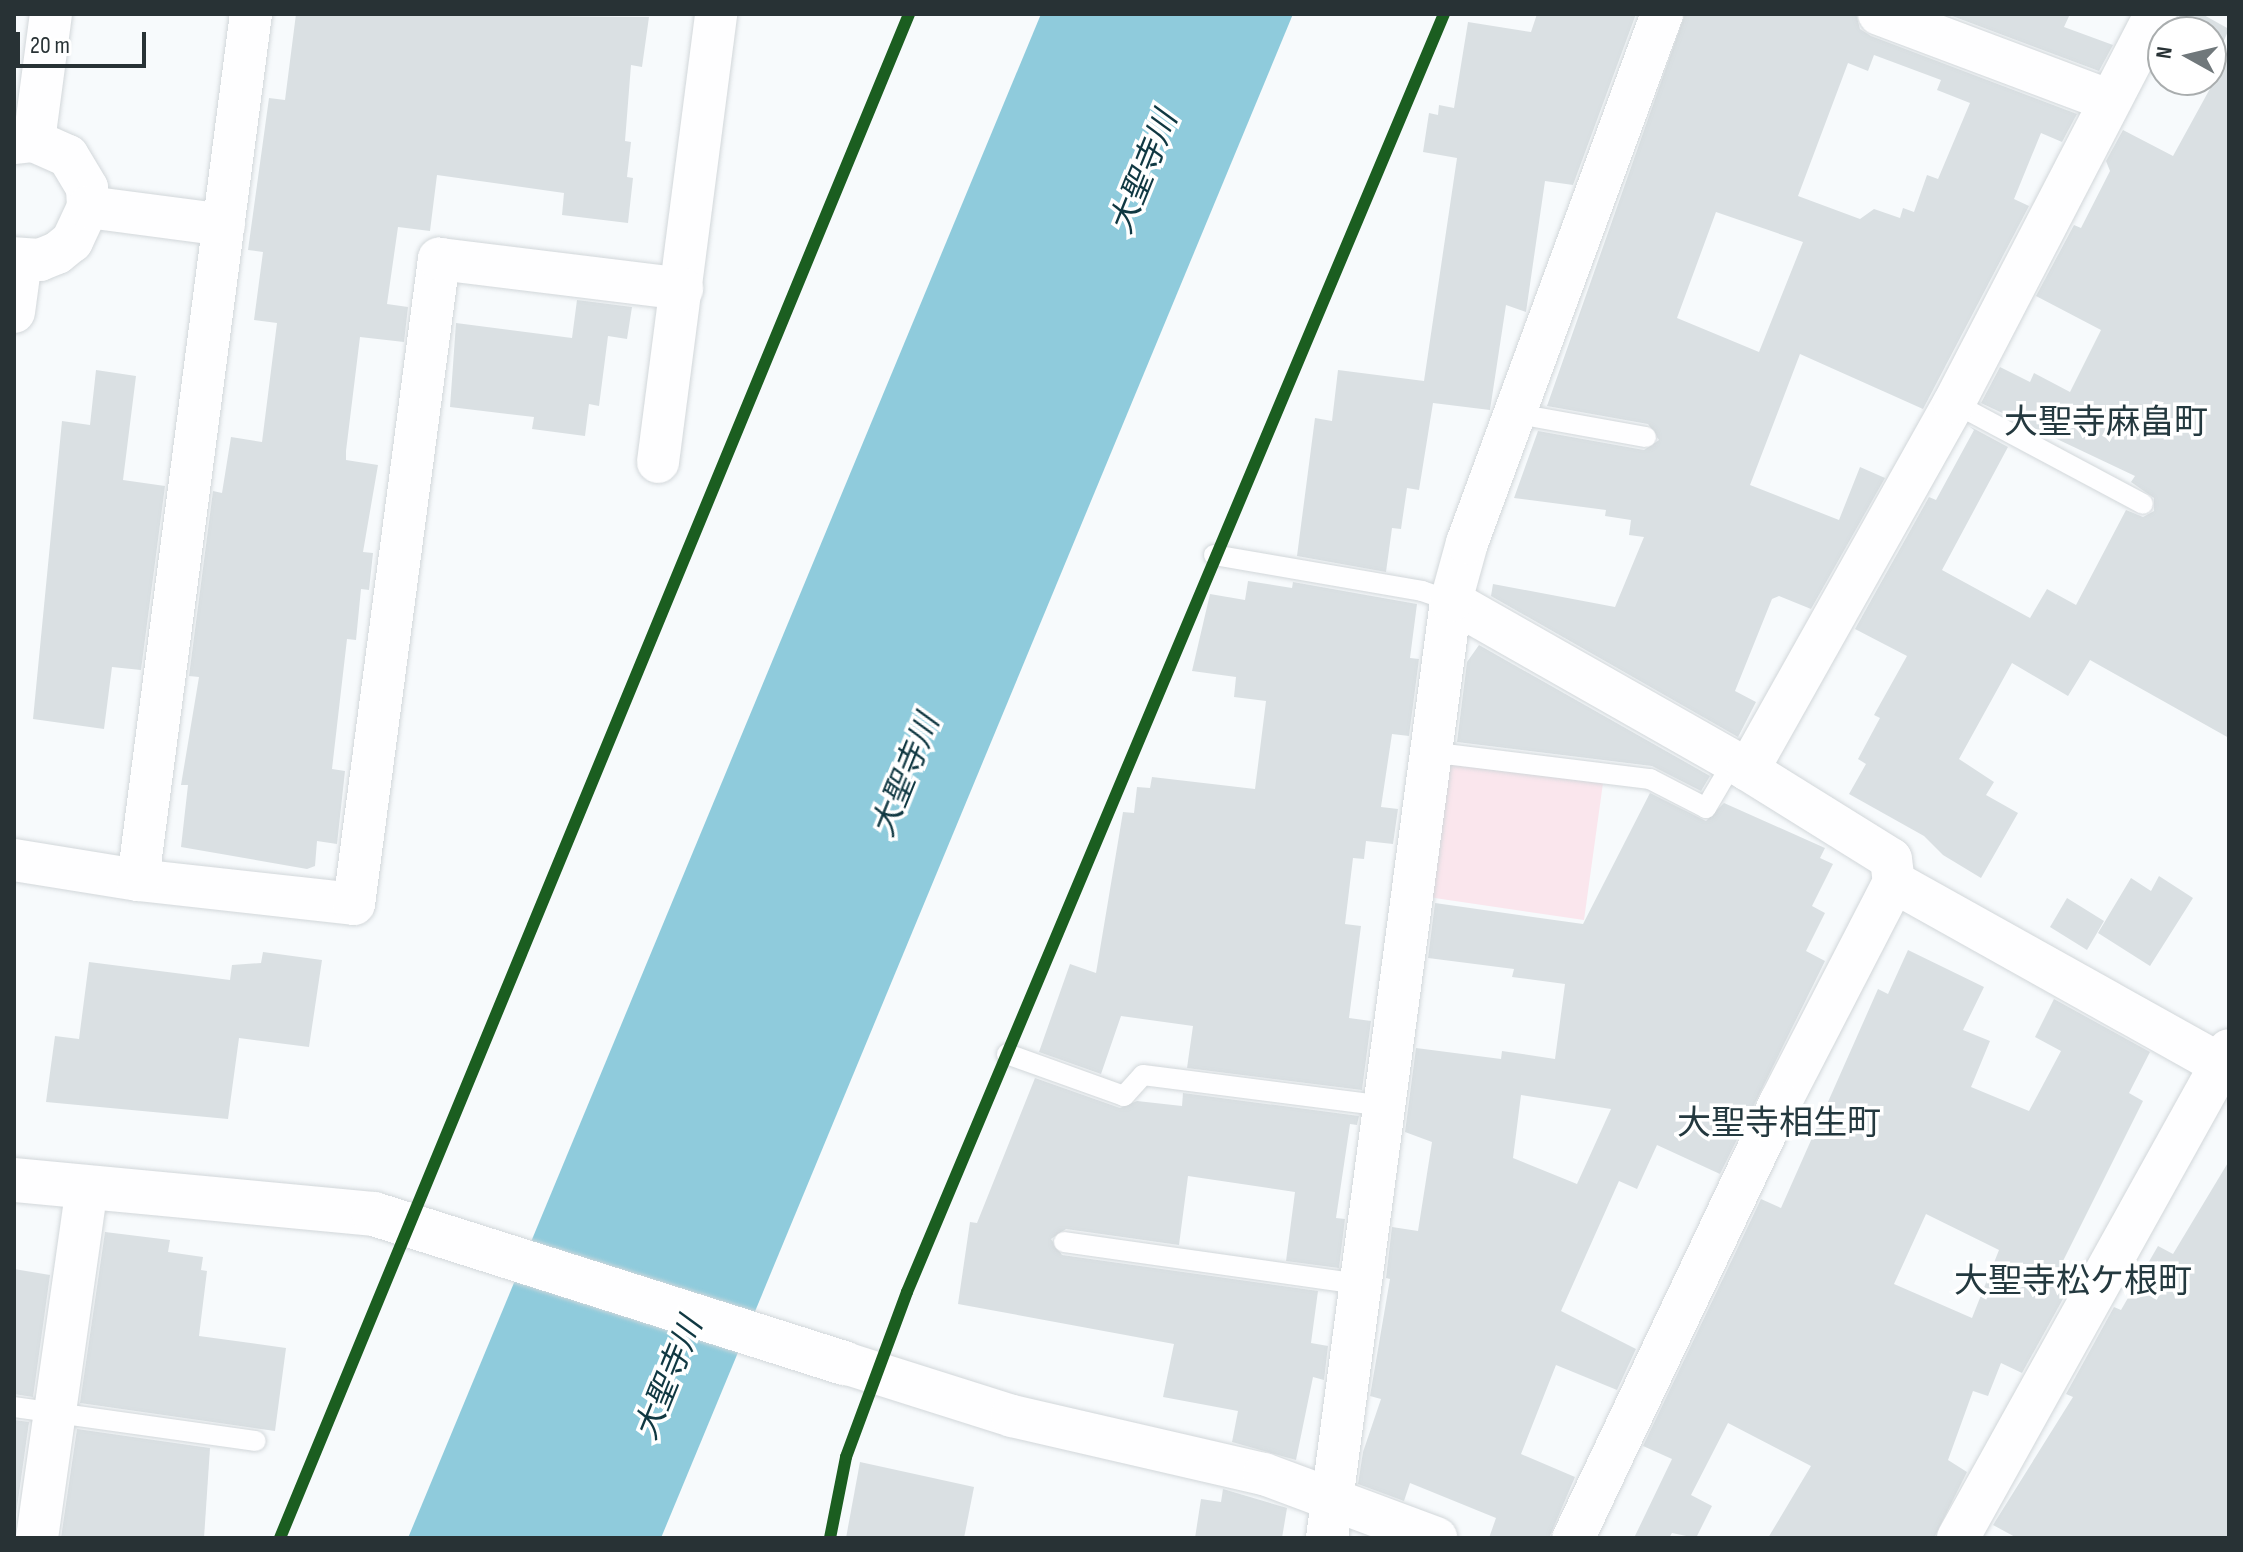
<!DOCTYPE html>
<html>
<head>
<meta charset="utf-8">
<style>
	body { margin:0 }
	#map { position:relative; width:2243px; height:1552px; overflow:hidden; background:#f7fafc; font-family:"Sofia Sans Condensed","Noto Sans JP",sans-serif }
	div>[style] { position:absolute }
	.green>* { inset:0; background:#fae6ed }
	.water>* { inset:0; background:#8fcbdc }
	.building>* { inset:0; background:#dae0e3 }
	.roads { filter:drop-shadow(0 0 2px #d2d7da) drop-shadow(0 0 2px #d2d7da) }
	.lane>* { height:20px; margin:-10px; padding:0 10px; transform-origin:10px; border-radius:10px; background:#fefeff }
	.street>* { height:42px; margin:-21px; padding:0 21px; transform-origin:21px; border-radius:21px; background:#fefeff }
	.secondary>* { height:44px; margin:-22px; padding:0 22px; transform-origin:22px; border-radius:22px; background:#fefeff }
	.cycleway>* { height:12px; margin:-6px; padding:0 6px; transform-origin:6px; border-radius:6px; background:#1b5e20 }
	span { translate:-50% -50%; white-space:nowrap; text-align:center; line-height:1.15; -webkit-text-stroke:7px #fff; paint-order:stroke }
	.water-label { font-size:32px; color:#103842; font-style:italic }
	.quarter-label { font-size:34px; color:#24393f }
	.frame { position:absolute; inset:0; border:16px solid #283235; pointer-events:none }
	.north { position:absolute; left:2147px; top:16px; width:80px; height:80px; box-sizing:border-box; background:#fff; border:2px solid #a9adae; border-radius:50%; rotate:278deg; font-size:22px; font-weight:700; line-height:32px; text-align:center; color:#283235 }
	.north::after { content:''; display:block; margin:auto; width:28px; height:36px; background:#70787b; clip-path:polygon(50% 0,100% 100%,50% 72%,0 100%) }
	.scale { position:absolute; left:16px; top:32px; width:130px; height:36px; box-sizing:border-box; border:4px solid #283235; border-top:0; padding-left:10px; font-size:24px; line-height:28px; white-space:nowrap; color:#283235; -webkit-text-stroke:6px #fff; paint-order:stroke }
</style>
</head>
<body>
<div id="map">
	<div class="green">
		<div style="clip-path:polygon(1445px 764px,1603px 783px,1584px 920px,1428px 897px)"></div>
	</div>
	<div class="water">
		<div style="clip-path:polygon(1041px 14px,1293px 14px,661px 1538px,408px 1538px)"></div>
	</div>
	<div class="building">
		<div style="clip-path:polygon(296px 14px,649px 17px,642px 67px,631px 65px,625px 141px,631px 142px,627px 177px,633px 178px,628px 223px,562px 215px,564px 193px,437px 175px,430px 231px,398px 227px,387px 304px,408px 307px,404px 342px,360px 337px,346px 451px,346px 460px,378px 465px,363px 552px,373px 553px,369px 590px,361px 589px,356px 640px,347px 639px,332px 769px,345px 771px,337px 844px,317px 841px,315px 866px,307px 869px,181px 847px,188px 785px,181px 785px,199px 677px,189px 676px,213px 491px,222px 493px,231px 437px,262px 442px,277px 323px,254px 320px,263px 252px,248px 250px,269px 98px,285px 100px)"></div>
		<div style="clip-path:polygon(1537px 14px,1636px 14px,1573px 185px,1545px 181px,1526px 312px,1506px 305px,1490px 410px,1433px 403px,1419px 490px,1407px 488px,1401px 529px,1392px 528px,1386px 572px,1297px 556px,1315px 418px,1332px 421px,1338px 370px,1424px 381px,1457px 158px,1423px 152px,1429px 113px,1438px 115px,1439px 105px,1454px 108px,1468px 22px,1531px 32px)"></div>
		<div style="clip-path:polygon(evenodd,1685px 14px,1856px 14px,1860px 29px,1871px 36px,2077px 114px,2062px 142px,2041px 133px,2014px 199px,2029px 206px,1923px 409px,1800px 354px,1750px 485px,1839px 520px,1860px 467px,1885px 478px,1811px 609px,1779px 596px,1772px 599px,1735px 691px,1756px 702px,1738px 737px,1491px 596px,1493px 584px,1615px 607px,1644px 537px,1629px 535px,1631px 520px,1605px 516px,1606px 510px,1514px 498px,1538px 431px,1644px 450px,1659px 440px,1648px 424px,1547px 406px,1685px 14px,1874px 55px,1941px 80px,1937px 90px,1970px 103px,1938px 179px,1927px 175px,1914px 212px,1903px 208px,1900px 218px,1874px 209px,1860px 219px,1798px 196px,1848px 63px,1868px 71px,1874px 55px,1685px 14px,1716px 212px,1803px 242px,1759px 352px,1677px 318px,1716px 212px)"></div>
		<div style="clip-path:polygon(1947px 14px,2070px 14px,2064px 27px,2113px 45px,2099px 71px)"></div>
		<div style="clip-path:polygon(2180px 14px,2202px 14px,2229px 29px,2211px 70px,2211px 32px,2174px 32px)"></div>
		<div style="clip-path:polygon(2229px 54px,2229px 738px,2090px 660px,2068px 696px,2012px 663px,1959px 759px,1994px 782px,1986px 795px,2018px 813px,1981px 878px,1943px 855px,1924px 836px,1849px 794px,1866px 764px,1858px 759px,1880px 718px,1874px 715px,1907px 656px,1855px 629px,1929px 497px,1936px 500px,1974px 430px,1969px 426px,2008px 447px,1942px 570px,2030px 618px,2047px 589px,2076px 605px,2126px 510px,2143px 517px,2154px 511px,2154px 498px,2131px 482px,2135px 476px,1981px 403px,2000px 367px,2030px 382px,2034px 373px,2070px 392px,2101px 330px,2036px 296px,2074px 225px,2081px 228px,2110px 171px,2106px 161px,2123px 130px,2173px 156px)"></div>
		<div style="clip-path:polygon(577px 300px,632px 307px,627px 339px,608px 336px,599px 406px,589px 404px,585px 436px,532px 429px,534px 417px,450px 407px,456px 323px,572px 338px)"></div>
		<div style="clip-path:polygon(96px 370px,136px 376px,123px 480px,165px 486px,141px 670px,112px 667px,104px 729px,33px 719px,62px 421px,90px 425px)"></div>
		<div style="clip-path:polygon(1248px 581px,1292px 588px,1293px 582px,1417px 604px,1410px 658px,1419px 659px,1409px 736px,1392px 734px,1381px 807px,1398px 809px,1393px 844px,1366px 841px,1364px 859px,1353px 858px,1345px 924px,1361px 926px,1349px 1018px,1371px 1021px,1362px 1090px,1187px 1068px,1193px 1026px,1121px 1016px,1101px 1074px,1039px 1052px,1070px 964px,1096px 973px,1123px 812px,1134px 813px,1137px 787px,1150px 788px,1152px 777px,1255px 789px,1266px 701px,1234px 697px,1236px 677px,1192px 671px,1210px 594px,1245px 600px)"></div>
		<div style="clip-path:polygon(1479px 645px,1710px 776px,1701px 791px,1652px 766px,1457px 742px,1467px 662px)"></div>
		<div style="clip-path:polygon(evenodd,1650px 793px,1706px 821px,1724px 803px,1825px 848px,1820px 858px,1833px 864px,1812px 906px,1825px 913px,1806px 951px,1825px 961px,1720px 1174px,1657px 1145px,1637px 1189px,1619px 1181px,1561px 1311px,1636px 1349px,1617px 1390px,1556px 1365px,1521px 1454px,1575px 1477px,1549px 1538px,1489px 1538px,1496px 1518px,1410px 1483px,1404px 1501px,1358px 1484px,1363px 1452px,1381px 1399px,1370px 1396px,1390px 1279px,1386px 1278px,1392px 1227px,1418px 1231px,1432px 1142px,1405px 1132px,1416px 1048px,1501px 1059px,1502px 1051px,1555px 1059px,1565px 984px,1512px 977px,1514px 969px,1428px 958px,1435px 903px,1583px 924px,1650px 793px,1521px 1095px,1611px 1109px,1577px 1184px,1513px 1158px,1521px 1095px)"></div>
		<div style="clip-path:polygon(2159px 876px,2193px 898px,2150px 966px,2098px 933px,2131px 878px,2151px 891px)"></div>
		<div style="clip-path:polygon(2067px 898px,2104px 921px,2087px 950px,2050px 927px)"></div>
		<div style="clip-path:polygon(evenodd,1908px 950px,1984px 987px,1963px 1030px,1990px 1041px,1971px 1087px,2029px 1111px,2061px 1051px,2035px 1037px,2054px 999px,2150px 1052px,2129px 1093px,2143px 1101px,2053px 1281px,2069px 1288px,2022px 1373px,2001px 1363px,1988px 1396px,1973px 1391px,1948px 1460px,1967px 1472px,1934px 1538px,1768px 1538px,1811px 1466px,1728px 1423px,1691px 1495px,1712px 1506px,1696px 1538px,1672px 1533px,1669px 1538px,1634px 1538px,1672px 1459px,1643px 1446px,1761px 1199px,1781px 1208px,1878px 989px,1888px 994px,1908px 950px,1926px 1214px,1999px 1250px,1972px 1318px,1894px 1284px,1926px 1214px)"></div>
		<div style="clip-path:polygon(263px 952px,322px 960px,309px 1047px,239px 1038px,228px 1119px,46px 1102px,55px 1036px,79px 1039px,89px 962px,230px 980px,232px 965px,261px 963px)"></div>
		<div style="clip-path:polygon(1035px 1078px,1120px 1108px,1137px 1101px,1182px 1106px,1183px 1093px,1359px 1116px,1357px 1125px,1350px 1124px,1336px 1218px,1345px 1219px,1339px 1268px,1286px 1261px,1295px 1192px,1188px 1176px,1179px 1245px,1066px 1229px,1051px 1239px,1062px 1255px,1318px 1291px,1311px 1343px,1328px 1346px,1324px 1380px,1313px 1377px,1296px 1460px,1232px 1442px,1238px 1411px,1163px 1397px,1174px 1344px,958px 1304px,970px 1222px,977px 1223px)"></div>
		<div style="clip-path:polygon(2229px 1161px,2229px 1538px,2017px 1538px,1993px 1525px,2073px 1397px,2066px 1394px,2114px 1307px,2121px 1310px,2158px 1246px,2173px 1254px)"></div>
		<div style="clip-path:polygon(105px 1232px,170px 1240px,168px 1252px,203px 1257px,201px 1270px,207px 1271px,199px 1336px,286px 1348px,275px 1431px,80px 1403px)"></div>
		<div style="clip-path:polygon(14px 1269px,50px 1275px,33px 1397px,14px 1394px)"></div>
		<div style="clip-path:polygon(14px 1420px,29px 1422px,14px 1529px)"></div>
		<div style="clip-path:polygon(77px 1429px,210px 1448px,204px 1538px,61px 1538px)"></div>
		<div style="clip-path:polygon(860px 1462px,974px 1487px,964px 1538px,846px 1538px)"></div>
		<div style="clip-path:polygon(1223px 1489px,1287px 1508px,1282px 1538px,1195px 1538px,1201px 1499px,1221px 1502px)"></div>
	</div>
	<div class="roads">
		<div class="lane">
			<div style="left:1954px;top:403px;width:214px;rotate:28.1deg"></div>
			<div style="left:1518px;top:414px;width:130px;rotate:10.2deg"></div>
			<div style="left:1214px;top:555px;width:211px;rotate:9.8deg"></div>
			<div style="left:1422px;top:591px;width:31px;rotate:19deg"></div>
			<div style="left:1429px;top:752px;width:223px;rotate:7deg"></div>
			<div style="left:1650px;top:779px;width:63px;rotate:27.4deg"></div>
			<div style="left:1706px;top:808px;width:53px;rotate:-59.6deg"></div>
			<div style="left:1007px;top:1054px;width:124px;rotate:19.7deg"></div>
			<div style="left:1124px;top:1096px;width:28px;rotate:-48deg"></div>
			<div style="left:1143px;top:1075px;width:244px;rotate:7.3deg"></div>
			<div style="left:1064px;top:1242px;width:297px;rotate:8.1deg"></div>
			<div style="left:14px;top:1407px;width:244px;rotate:8deg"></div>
		</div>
		<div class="street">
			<div style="left:1879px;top:14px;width:245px;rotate:20.6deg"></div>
			<div style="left:34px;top:141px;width:128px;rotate:-82.4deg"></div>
			<div style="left:14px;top:143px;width:20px;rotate:-6deg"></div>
			<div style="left:34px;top:141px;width:37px;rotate:24deg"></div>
			<div style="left:68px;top:156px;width:37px;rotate:59deg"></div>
			<div style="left:87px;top:188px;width:19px;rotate:87deg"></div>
			<div style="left:88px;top:207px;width:38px;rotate:115deg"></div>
			<div style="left:72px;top:241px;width:19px;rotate:141deg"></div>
			<div style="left:57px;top:253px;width:18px;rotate:158deg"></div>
			<div style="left:40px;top:260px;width:26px;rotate:-176deg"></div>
			<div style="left:88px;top:207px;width:137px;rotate:7.5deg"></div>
			<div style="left:14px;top:312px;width:52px;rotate:-82.3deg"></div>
			<div style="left:658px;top:462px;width:452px;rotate:-82.6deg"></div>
			<div style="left:1451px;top:601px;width:342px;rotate:29.6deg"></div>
			<div style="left:1748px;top:770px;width:168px;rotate:31.9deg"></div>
			<div style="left:1891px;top:859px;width:23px;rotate:83deg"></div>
			<div style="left:1894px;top:882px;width:249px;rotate:117.3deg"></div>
			<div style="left:1780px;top:1103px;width:482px;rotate:115.4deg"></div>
			<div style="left:1748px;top:770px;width:421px;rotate:-60.7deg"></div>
			<div style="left:1954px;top:403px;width:438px;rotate:-62.6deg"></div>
			<div style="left:14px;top:860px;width:126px;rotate:9.2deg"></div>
			<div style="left:138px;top:880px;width:217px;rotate:6.3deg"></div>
			<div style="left:354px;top:904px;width:651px;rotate:-82.49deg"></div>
			<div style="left:439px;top:259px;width:245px;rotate:7deg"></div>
			<div style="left:138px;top:880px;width:873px;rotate:-82.57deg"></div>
			<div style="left:1894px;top:882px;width:384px;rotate:29.2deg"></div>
			<div style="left:845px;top:1363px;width:175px;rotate:17.6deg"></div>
			<div style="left:1012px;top:1416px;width:259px;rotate:13deg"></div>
			<div style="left:1264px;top:1474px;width:184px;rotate:20.4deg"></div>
			<div style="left:37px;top:1538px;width:354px;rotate:-81.9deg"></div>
			<div style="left:1327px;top:1538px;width:945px;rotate:-82.46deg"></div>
			<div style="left:1451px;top:601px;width:60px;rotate:-74.6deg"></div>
			<div style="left:1467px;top:543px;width:564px;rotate:-69.77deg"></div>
			<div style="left:1958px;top:1538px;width:558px;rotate:-60.96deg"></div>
		</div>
		<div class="secondary">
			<div style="left:14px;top:1180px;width:362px;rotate:5.4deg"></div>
			<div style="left:374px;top:1214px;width:494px;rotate:17.6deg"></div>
		</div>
	</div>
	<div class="cycleway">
		<div style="left:280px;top:1538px;width:1649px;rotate:-67.57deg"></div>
		<div style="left:830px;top:1538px;width:83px;rotate:-78.8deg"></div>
		<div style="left:846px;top:1457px;width:176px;rotate:-69.7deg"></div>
		<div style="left:907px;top:1292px;width:1386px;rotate:-67.21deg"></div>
	</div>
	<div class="water-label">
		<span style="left:1145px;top:173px;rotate:-68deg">大聖寺川</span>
		<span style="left:907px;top:776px;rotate:-68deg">大聖寺川</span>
		<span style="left:670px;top:1379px;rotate:-68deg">大聖寺川</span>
	</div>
	<div class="quarter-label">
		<span style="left:2106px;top:423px">大聖寺麻畠町</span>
		<span style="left:1779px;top:1124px">大聖寺相生町</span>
		<span style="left:2073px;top:1282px">大聖寺松ケ根町</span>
	</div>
	<div class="frame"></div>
	<div class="north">N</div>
	<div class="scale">20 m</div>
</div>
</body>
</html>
